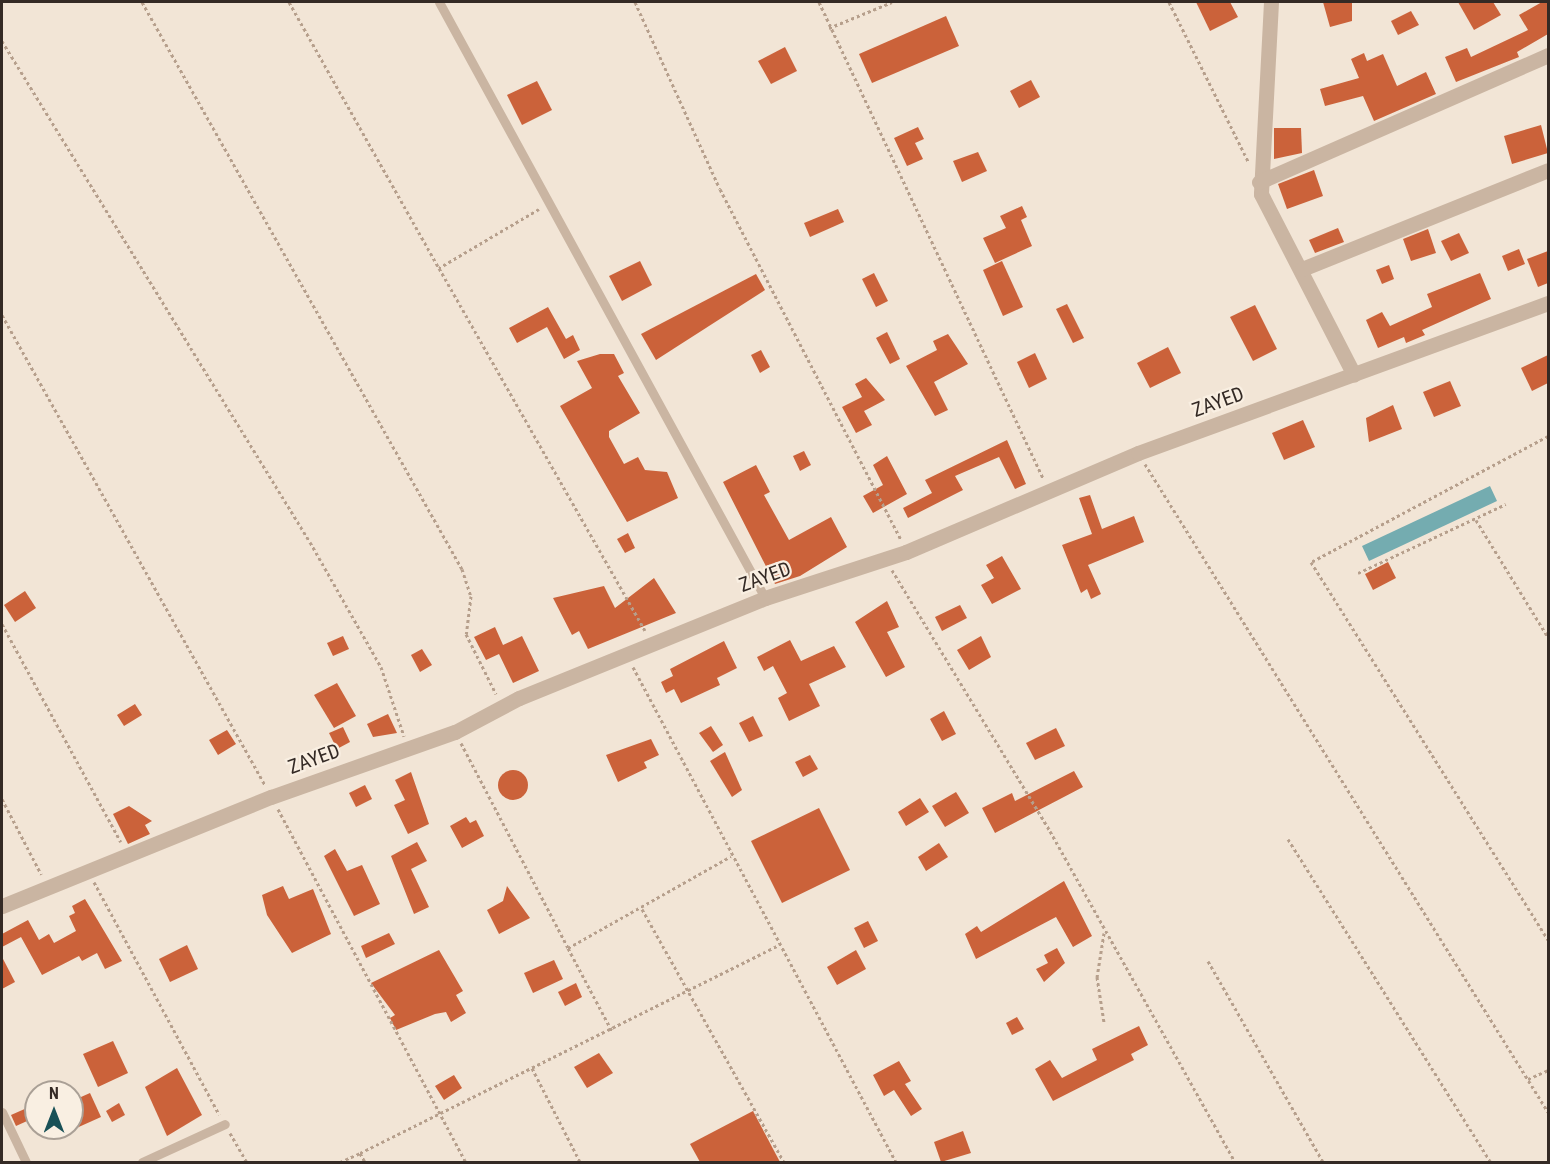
<!DOCTYPE html>
<html>
<head>
<meta charset="utf-8">
<style>
	body { margin:0 }
	#map { position:relative; width:1550px; height:1164px; overflow:hidden; background:#f2e5d6; font-family:"Roboto Condensed",sans-serif }
	div>[style] { position:absolute }
	.water>* { inset:0; background:#74acb0 }
	.building>* { inset:0; background:#cb623a }
	.round { border-radius:50% }
	.path>* { height:3px; margin-top:-1.5px; transform-origin:0; background:repeating-linear-gradient(90deg,#b69f8c 0 3px,transparent 0 6px) }
	.service>* { height:9px; margin:-4.5px; padding:0 4.5px; transform-origin:4.5px; border-radius:4.5px; background:#cab5a2 }
	.minor>* { height:15px; margin:-7.5px; padding:0 7.5px; transform-origin:7.5px; border-radius:7.5px; background:#cab5a2 }
	.tertiary>* { height:15px; margin:-7.5px; padding:0 7.5px; transform-origin:7.5px; border-radius:7.5px; background:#cab5a2 }
	span { translate:-50% -50%; white-space:nowrap; text-align:center; line-height:1.15; -webkit-text-stroke:4.5px #f9efe2; paint-order:stroke }
	.street-label { font-size:20px; color:#342a25 }
	.frame { position:absolute; inset:0; border:3px solid #342a25; pointer-events:none }
	.north { position:absolute; left:24px; top:1080px; width:60px; height:60px; box-sizing:border-box; background:#f9efe2; border:2px solid #aaa096; border-radius:50%; rotate:0deg; font-size:16px; font-weight:700; line-height:24px; text-align:center; color:#342a25 }
	.north::after { content:''; display:block; margin:auto; width:21px; height:27px; background:#195157; clip-path:polygon(50% 0,100% 100%,50% 72%,0 100%) }
</style>
</head>
<body>
<div id="map">
	<div class="water">
		<div style="clip-path:polygon(1490px 486px,1497px 501px,1369px 561px,1362px 546px)"></div>
	</div>
	<div class="building">
		<div style="clip-path:polygon(1196px 2px,1230px 2px,1238px 17px,1210px 31px)"></div>
		<div style="clip-path:polygon(1323px 2px,1352px 2px,1352px 21px,1330px 27px)"></div>
		<div style="clip-path:polygon(1458px 2px,1493px 2px,1501px 15px,1474px 30px)"></div>
		<div style="clip-path:polygon(1542px 2px,1548px 2px,1548px 34px,1517px 52px,1519px 57px,1456px 82px,1445px 57px,1467px 48px,1471px 57px,1528px 30px,1519px 15px)"></div>
		<div style="clip-path:polygon(1411px 11px,1419px 25px,1398px 35px,1391px 21px)"></div>
		<div style="clip-path:polygon(946px 16px,959px 46px,872px 83px,859px 54px)"></div>
		<div style="clip-path:polygon(785px 47px,797px 71px,771px 84px,758px 61px)"></div>
		<div style="clip-path:polygon(1364px 53px,1367px 61px,1383px 54px,1397px 86px,1426px 72px,1436px 94px,1374px 121px,1363px 96px,1325px 106px,1320px 89px,1359px 78px,1351px 59px)"></div>
		<div style="clip-path:polygon(1031px 80px,1040px 97px,1019px 108px,1010px 91px)"></div>
		<div style="clip-path:polygon(537px 81px,552px 110px,522px 125px,507px 95px)"></div>
		<div style="clip-path:polygon(1541px 125px,1548px 153px,1512px 164px,1504px 136px)"></div>
		<div style="clip-path:polygon(918px 127px,924px 139px,915px 143px,923px 159px,907px 166px,894px 138px)"></div>
		<div style="clip-path:polygon(1274px 128px,1301px 128px,1302px 153px,1274px 159px)"></div>
		<div style="clip-path:polygon(978px 152px,987px 171px,962px 182px,953px 161px)"></div>
		<div style="clip-path:polygon(1314px 170px,1323px 196px,1287px 209px,1278px 184px)"></div>
		<div style="clip-path:polygon(1022px 206px,1027px 217px,1021px 220px,1032px 246px,995px 263px,983px 238px,1006px 228px,1000px 216px)"></div>
		<div style="clip-path:polygon(838px 209px,844px 222px,810px 237px,804px 223px)"></div>
		<div style="clip-path:polygon(1338px 228px,1344px 242px,1315px 253px,1309px 240px)"></div>
		<div style="clip-path:polygon(1428px 229px,1436px 253px,1411px 261px,1403px 239px)"></div>
		<div style="clip-path:polygon(1459px 233px,1469px 253px,1451px 261px,1441px 241px)"></div>
		<div style="clip-path:polygon(1519px 249px,1525px 264px,1508px 271px,1502px 256px)"></div>
		<div style="clip-path:polygon(1548px 251px,1548px 283px,1538px 287px,1527px 259px)"></div>
		<div style="clip-path:polygon(640px 261px,652px 285px,622px 301px,609px 276px)"></div>
		<div style="clip-path:polygon(1002px 261px,1023px 307px,1003px 316px,983px 270px)"></div>
		<div style="clip-path:polygon(1389px 265px,1394px 279px,1382px 284px,1376px 270px)"></div>
		<div style="clip-path:polygon(874px 273px,888px 301px,876px 307px,862px 279px)"></div>
		<div style="clip-path:polygon(1480px 273px,1491px 299px,1422px 330px,1425px 335px,1406px 343px,1404px 337px,1378px 348px,1366px 320px,1382px 312px,1390px 326px,1432px 307px,1427px 294px)"></div>
		<div style="clip-path:polygon(756px 274px,765px 290px,656px 360px,641px 334px)"></div>
		<div style="clip-path:polygon(1067px 304px,1084px 338px,1073px 343px,1056px 309px)"></div>
		<div style="clip-path:polygon(1255px 305px,1277px 349px,1253px 361px,1230px 317px)"></div>
		<div style="clip-path:polygon(548px 307px,566px 339px,573px 335px,580px 350px,564px 359px,547px 327px,517px 343px,509px 328px)"></div>
		<div style="clip-path:polygon(887px 332px,900px 359px,890px 364px,876px 338px)"></div>
		<div style="clip-path:polygon(948px 334px,968px 364px,934px 382px,948px 410px,935px 416px,906px 366px,937px 350px,933px 341px)"></div>
		<div style="clip-path:polygon(1168px 347px,1181px 373px,1150px 388px,1137px 363px)"></div>
		<div style="clip-path:polygon(761px 350px,770px 367px,760px 373px,751px 355px)"></div>
		<div style="clip-path:polygon(1035px 353px,1047px 379px,1029px 388px,1017px 362px)"></div>
		<div style="clip-path:polygon(600px 354px,614px 354px,624px 373px,618px 376px,640px 413px,609px 431px,609px 437px,624px 464px,638px 457px,645px 470px,667px 472px,678px 498px,627px 522px,560px 406px,592px 388px,577px 361px)"></div>
		<div style="clip-path:polygon(1548px 355px,1548px 383px,1532px 391px,1521px 368px)"></div>
		<div style="clip-path:polygon(866px 378px,885px 400px,864px 411px,872px 425px,856px 433px,842px 407px,862px 397px,855px 384px)"></div>
		<div style="clip-path:polygon(1450px 381px,1461px 406px,1434px 417px,1423px 392px)"></div>
		<div style="clip-path:polygon(1393px 405px,1402px 429px,1369px 442px,1366px 418px)"></div>
		<div style="clip-path:polygon(1303px 420px,1315px 447px,1284px 460px,1272px 433px)"></div>
		<div style="clip-path:polygon(1007px 440px,1026px 484px,1015px 489px,999px 457px,955px 476px,963px 490px,908px 518px,903px 508px,932px 493px,925px 480px)"></div>
		<div style="clip-path:polygon(804px 451px,811px 465px,800px 471px,793px 456px)"></div>
		<div style="clip-path:polygon(887px 456px,907px 494px,873px 513px,863px 496px,883px 485px,873px 465px)"></div>
		<div style="clip-path:polygon(756px 465px,770px 492px,764px 495px,789px 540px,831px 517px,847px 547px,800px 576px,775px 584px,723px 482px)"></div>
		<div style="clip-path:polygon(1090px 495px,1102px 529px,1134px 516px,1144px 542px,1088px 565px,1101px 594px,1091px 599px,1087px 589px,1081px 593px,1062px 545px,1092px 534px,1079px 498px)"></div>
		<div style="clip-path:polygon(628px 533px,635px 548px,625px 553px,617px 539px)"></div>
		<div style="clip-path:polygon(1002px 556px,1021px 589px,992px 604px,981px 585px,994px 578px,986px 565px)"></div>
		<div style="clip-path:polygon(1388px 562px,1396px 578px,1373px 590px,1365px 574px)"></div>
		<div style="clip-path:polygon(654px 578px,676px 613px,588px 649px,579px 631px,572px 635px,553px 598px,604px 586px,615px 608px)"></div>
		<div style="clip-path:polygon(25px 591px,36px 608px,15px 622px,4px 605px)"></div>
		<div style="clip-path:polygon(887px 601px,899px 627px,887px 632px,905px 667px,886px 677px,855px 622px)"></div>
		<div style="clip-path:polygon(960px 605px,967px 618px,942px 631px,935px 617px)"></div>
		<div style="clip-path:polygon(495px 627px,503px 645px,522px 636px,539px 671px,513px 683px,499px 654px,486px 660px,474px 637px)"></div>
		<div style="clip-path:polygon(343px 636px,349px 649px,333px 656px,327px 643px)"></div>
		<div style="clip-path:polygon(981px 636px,991px 657px,969px 670px,957px 650px)"></div>
		<div style="clip-path:polygon(790px 640px,801px 661px,834px 646px,846px 667px,809px 684px,820px 706px,789px 721px,778px 698px,787px 693px,773px 666px,764px 671px,757px 657px)"></div>
		<div style="clip-path:polygon(724px 641px,737px 668px,717px 678px,720px 685px,681px 703px,674px 689px,666px 693px,661px 682px,673px 676px,670px 669px)"></div>
		<div style="clip-path:polygon(422px 649px,432px 665px,420px 672px,411px 655px)"></div>
		<div style="clip-path:polygon(337px 683px,356px 716px,334px 728px,314px 695px)"></div>
		<div style="clip-path:polygon(135px 704px,142px 715px,124px 726px,117px 715px)"></div>
		<div style="clip-path:polygon(944px 711px,956px 734px,942px 741px,930px 719px)"></div>
		<div style="clip-path:polygon(388px 714px,397px 733px,373px 737px,367px 724px)"></div>
		<div style="clip-path:polygon(753px 716px,763px 736px,749px 742px,739px 723px)"></div>
		<div style="clip-path:polygon(711px 726px,723px 745px,713px 752px,699px 733px)"></div>
		<div style="clip-path:polygon(343px 727px,350px 742px,337px 749px,329px 733px)"></div>
		<div style="clip-path:polygon(1056px 728px,1065px 746px,1035px 760px,1026px 743px)"></div>
		<div style="clip-path:polygon(227px 730px,236px 744px,218px 755px,209px 740px)"></div>
		<div style="clip-path:polygon(651px 739px,659px 755px,644px 762px,647px 768px,618px 782px,606px 755px)"></div>
		<div style="clip-path:polygon(725px 752px,742px 790px,732px 797px,710px 761px)"></div>
		<div style="clip-path:polygon(810px 755px,818px 769px,803px 777px,795px 762px)"></div>
		<div class="round" style="left:498px;top:770px;width:30px;height:30px"></div>
		<div style="clip-path:polygon(1074px 771px,1083px 787px,995px 833px,982px 808px,1012px 793px,1015px 801px)"></div>
		<div style="clip-path:polygon(411px 772px,429px 824px,408px 834px,394px 805px,405px 800px,395px 780px)"></div>
		<div style="clip-path:polygon(365px 785px,372px 799px,356px 807px,349px 793px)"></div>
		<div style="clip-path:polygon(956px 792px,969px 813px,945px 827px,932px 806px)"></div>
		<div style="clip-path:polygon(920px 798px,929px 812px,906px 826px,898px 812px)"></div>
		<div style="clip-path:polygon(129px 806px,152px 821px,145px 825px,150px 834px,128px 844px,113px 814px)"></div>
		<div style="clip-path:polygon(819px 808px,850px 870px,782px 903px,751px 841px)"></div>
		<div style="clip-path:polygon(466px 817px,470px 823px,476px 820px,484px 836px,462px 848px,450px 826px)"></div>
		<div style="clip-path:polygon(417px 842px,427px 861px,411px 869px,429px 907px,414px 914px,391px 856px)"></div>
		<div style="clip-path:polygon(939px 843px,948px 857px,926px 871px,918px 857px)"></div>
		<div style="clip-path:polygon(335px 849px,347px 871px,362px 865px,380px 904px,354px 916px,324px 856px)"></div>
		<div style="clip-path:polygon(1064px 881px,1092px 936px,1073px 947px,1056px 917px,976px 959px,965px 934px,977px 926px,981px 932px)"></div>
		<div style="clip-path:polygon(283px 886px,289px 899px,313px 889px,331px 934px,292px 953px,267px 915px,262px 895px)"></div>
		<div style="clip-path:polygon(507px 886px,530px 918px,499px 934px,487px 910px,503px 901px)"></div>
		<div style="clip-path:polygon(85px 899px,122px 961px,105px 969px,97px 953px,82px 961px,79px 956px,42px 975px,21px 937px,2px 947px,2px 934px,28px 920px,39px 940px,49px 934px,54px 943px,76px 931px,69px 916px,75px 913px,72px 906px)"></div>
		<div style="clip-path:polygon(868px 921px,878px 941px,864px 948px,854px 928px)"></div>
		<div style="clip-path:polygon(389px 933px,395px 944px,366px 958px,361px 946px)"></div>
		<div style="clip-path:polygon(187px 945px,198px 969px,170px 982px,159px 959px)"></div>
		<div style="clip-path:polygon(1057px 948px,1065px 963px,1044px 982px,1036px 969px,1048px 963px,1044px 955px)"></div>
		<div style="clip-path:polygon(439px 950px,463px 991px,456px 995px,466px 1013px,451px 1022px,446px 1012px,435px 1014px,396px 1030px,390px 1018px,395px 1015px,371px 983px)"></div>
		<div style="clip-path:polygon(856px 950px,866px 969px,837px 985px,827px 967px)"></div>
		<div style="clip-path:polygon(2px 957px,15px 982px,2px 989px)"></div>
		<div style="clip-path:polygon(554px 960px,563px 979px,533px 993px,524px 973px)"></div>
		<div style="clip-path:polygon(576px 983px,582px 997px,565px 1006px,558px 992px)"></div>
		<div style="clip-path:polygon(1017px 1017px,1024px 1029px,1012px 1035px,1006px 1023px)"></div>
		<div style="clip-path:polygon(1139px 1026px,1148px 1045px,1131px 1054px,1134px 1060px,1053px 1101px,1035px 1069px,1050px 1060px,1062px 1078px,1097px 1060px,1092px 1049px)"></div>
		<div style="clip-path:polygon(113px 1041px,128px 1073px,98px 1087px,83px 1054px)"></div>
		<div style="clip-path:polygon(599px 1053px,613px 1073px,587px 1088px,574px 1067px)"></div>
		<div style="clip-path:polygon(899px 1061px,911px 1081px,905px 1084px,922px 1109px,911px 1116px,894px 1090px,884px 1096px,873px 1075px)"></div>
		<div style="clip-path:polygon(177px 1068px,202px 1115px,167px 1136px,145px 1087px)"></div>
		<div style="clip-path:polygon(454px 1075px,462px 1088px,444px 1100px,435px 1086px)"></div>
		<div style="clip-path:polygon(90px 1093px,101px 1117px,72px 1130px,72px 1101px)"></div>
		<div style="clip-path:polygon(119px 1103px,125px 1115px,112px 1122px,106px 1111px)"></div>
		<div style="clip-path:polygon(36px 1104px,36px 1117px,16px 1126px,11px 1115px)"></div>
		<div style="clip-path:polygon(753px 1111px,780px 1162px,700px 1162px,690px 1144px)"></div>
		<div style="clip-path:polygon(963px 1131px,971px 1153px,941px 1162px,934px 1142px)"></div>
	</div>
	<div class="path">
		<div style="left:142px;top:2px;width:651px;rotate:60.56deg"></div>
		<div style="left:462px;top:569px;width:28px;rotate:72deg"></div>
		<div style="left:471px;top:596px;width:38px;rotate:97deg"></div>
		<div style="left:466px;top:634px;width:67px;rotate:63.4deg"></div>
		<div style="left:289px;top:2px;width:305px;rotate:60.6deg"></div>
		<div style="left:635px;top:2px;width:205px;rotate:65.6deg"></div>
		<div style="left:720px;top:189px;width:395px;rotate:62.7deg"></div>
		<div style="left:819px;top:2px;width:526px;rotate:64.8deg"></div>
		<div style="left:1169px;top:2px;width:178px;rotate:63.6deg"></div>
		<div style="left:829px;top:28px;width:68px;rotate:-22.4deg"></div>
		<div style="left:2px;top:41px;width:588px;rotate:58.42deg"></div>
		<div style="left:310px;top:542px;width:144px;rotate:60.4deg"></div>
		<div style="left:381px;top:667px;width:73px;rotate:71.6deg"></div>
		<div style="left:539px;top:209px;width:116px;rotate:149.5deg"></div>
		<div style="left:439px;top:268px;width:417px;rotate:60.4deg"></div>
		<div style="left:2px;top:315px;width:539px;rotate:60.77deg"></div>
		<div style="left:1548px;top:436px;width:268px;rotate:152deg"></div>
		<div style="left:1311px;top:562px;width:446px;rotate:57.9deg"></div>
		<div style="left:1145px;top:464px;width:763px;rotate:58.12deg"></div>
		<div style="left:1476px;top:520px;width:137px;rotate:58.4deg"></div>
		<div style="left:892px;top:570px;width:305px;rotate:58.8deg"></div>
		<div style="left:1050px;top:831px;width:379px;rotate:60.8deg"></div>
		<div style="left:1358px;top:573px;width:163px;rotate:-25deg"></div>
		<div style="left:2px;top:624px;width:248px;rotate:61.4deg"></div>
		<div style="left:633px;top:667px;width:561px;rotate:62.02deg"></div>
		<div style="left:461px;top:743px;width:231px;rotate:62.4deg"></div>
		<div style="left:568px;top:948px;width:187px;rotate:-29.4deg"></div>
		<div style="left:2px;top:799px;width:85px;rotate:62.5deg"></div>
		<div style="left:278px;top:809px;width:400px;rotate:62deg"></div>
		<div style="left:1288px;top:839px;width:381px;rotate:57.9deg"></div>
		<div style="left:94px;top:882px;width:264px;rotate:61.7deg"></div>
		<div style="left:642px;top:909px;width:290px;rotate:60.7deg"></div>
		<div style="left:1104px;top:933px;width:45px;rotate:99deg"></div>
		<div style="left:1097px;top:977px;width:46px;rotate:81.2deg"></div>
		<div style="left:568px;top:948px;width:94px;rotate:62.1deg"></div>
		<div style="left:1208px;top:961px;width:232px;rotate:60.2deg"></div>
		<div style="left:532px;top:1068px;width:106px;rotate:62.9deg"></div>
		<div style="left:1528px;top:1079px;width:22px;rotate:-24deg"></div>
		<div style="left:230px;top:1133px;width:34px;rotate:60deg"></div>
		<div style="left:360px;top:1153px;width:468px;rotate:-26.4deg"></div>
		<div style="left:340px;top:1162px;width:22px;rotate:-24deg"></div>
		<div style="left:360px;top:1153px;width:10px;rotate:61deg"></div>
	</div>
	<div class="service">
		<div style="left:439px;top:2px;width:679px;rotate:61.32deg"></div>
		<div style="left:2px;top:1112px;width:55px;rotate:64.4deg"></div>
		<div style="left:142px;top:1162px;width:91px;rotate:-24.6deg"></div>
	</div>
	<div class="minor">
		<div style="left:1271px;top:2px;width:192px;rotate:93deg"></div>
		<div style="left:1261px;top:194px;width:203px;rotate:62.8deg"></div>
		<div style="left:1259px;top:182px;width:316px;rotate:-23.7deg"></div>
		<div style="left:1302px;top:269px;width:265px;rotate:-21.9deg"></div>
	</div>
	<div class="tertiary">
		<div style="left:2px;top:906px;width:290px;rotate:-22.1deg"></div>
		<div style="left:271px;top:797px;width:195px;rotate:-19.5deg"></div>
		<div style="left:455px;top:732px;width:72px;rotate:-28deg"></div>
		<div style="left:519px;top:698px;width:266px;rotate:-22.1deg"></div>
		<div style="left:765px;top:598px;width:148px;rotate:-18.1deg"></div>
		<div style="left:906px;top:552px;width:252px;rotate:-23.1deg"></div>
		<div style="left:1138px;top:453px;width:437px;rotate:-20.1deg"></div>
	</div>
	<div class="street-label">
		<span style="left:1218px;top:402px;rotate:-20deg">ZAYED</span>
		<span style="left:765px;top:577px;rotate:-20deg">ZAYED</span>
		<span style="left:314px;top:759px;rotate:-20deg">ZAYED</span>
	</div>
	<div class="frame"></div>
	<div class="north">N</div>
</div>
</body>
</html>
